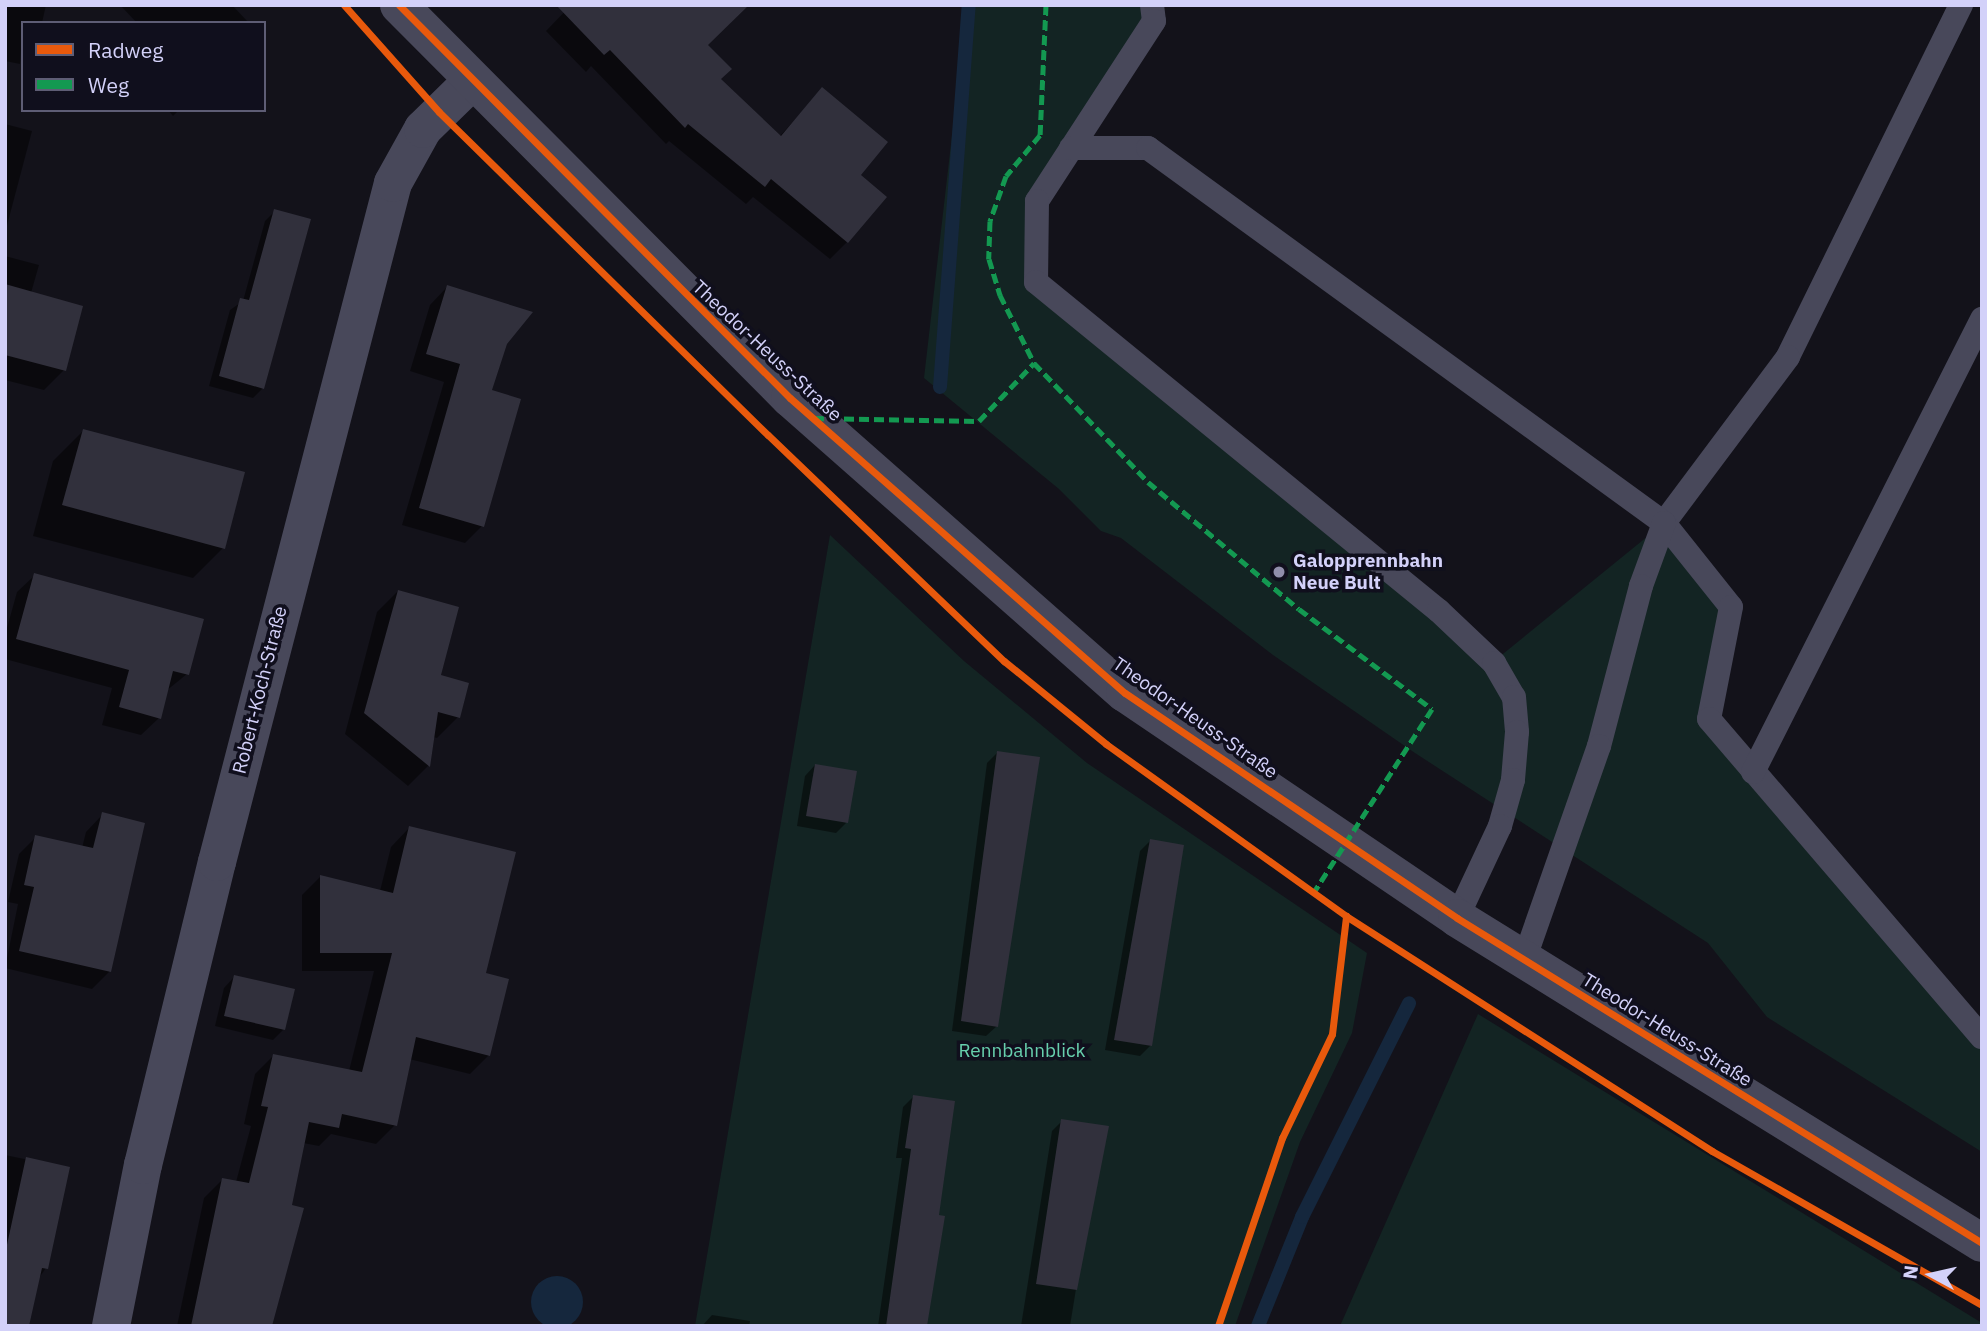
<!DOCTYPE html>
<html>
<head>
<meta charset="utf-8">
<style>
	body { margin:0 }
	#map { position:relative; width:1987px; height:1331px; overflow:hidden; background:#13121a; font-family:"IBM Plex Sans",sans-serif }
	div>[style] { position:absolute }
	.green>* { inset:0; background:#132423 }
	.water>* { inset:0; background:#15273d }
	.round { border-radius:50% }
	.shadow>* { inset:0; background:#0007 }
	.stream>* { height:14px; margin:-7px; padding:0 7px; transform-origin:7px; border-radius:7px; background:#15273d }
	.building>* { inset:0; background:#31303c }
	.service>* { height:24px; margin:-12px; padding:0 12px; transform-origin:12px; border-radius:12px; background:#48485a }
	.minor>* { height:38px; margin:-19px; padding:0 19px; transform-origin:19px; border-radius:19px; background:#48485a }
	.tertiary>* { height:38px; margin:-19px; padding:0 19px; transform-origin:19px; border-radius:19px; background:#48485a }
	.quiet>* { height:5px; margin-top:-2.5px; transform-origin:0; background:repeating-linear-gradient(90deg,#139951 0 10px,transparent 0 15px) }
	.cycleway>* { height:7px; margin:-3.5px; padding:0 3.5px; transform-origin:3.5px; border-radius:3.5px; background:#e8590c }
	.dots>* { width:19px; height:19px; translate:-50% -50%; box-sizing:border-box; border:4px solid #100f1d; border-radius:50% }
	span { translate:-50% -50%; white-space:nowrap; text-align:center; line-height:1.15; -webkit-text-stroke:7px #100f1d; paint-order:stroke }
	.street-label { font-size:19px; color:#d3d1f9 }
	.poi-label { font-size:19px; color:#d3d1f9; font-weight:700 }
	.left { translate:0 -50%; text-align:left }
	.park-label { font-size:19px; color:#67cfad }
	.frame { position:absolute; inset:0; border:7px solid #d3d1f9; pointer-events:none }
	.legend { position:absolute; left:21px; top:21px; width:245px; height:91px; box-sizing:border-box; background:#100f1d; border:2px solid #5e5d75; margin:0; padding:9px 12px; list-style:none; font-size:21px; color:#d3d1f9 }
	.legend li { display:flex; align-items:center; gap:14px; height:35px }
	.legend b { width:35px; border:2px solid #5e5d75 }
	.north { position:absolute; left:1896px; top:1240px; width:70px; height:70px; -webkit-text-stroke:5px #100f1d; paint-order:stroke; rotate:278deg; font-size:19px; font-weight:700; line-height:28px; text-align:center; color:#d3d1f9 }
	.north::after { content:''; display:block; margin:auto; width:24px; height:32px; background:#d3d1f9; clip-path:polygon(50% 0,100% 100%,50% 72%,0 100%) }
</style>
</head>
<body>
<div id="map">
	<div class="green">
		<div style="clip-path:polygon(967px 5px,1152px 5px,1037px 201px,1036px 282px,1493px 662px,1664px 523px,1731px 607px,1709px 719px,1982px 1037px,1982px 1152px,1767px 1017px,1708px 943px,1415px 753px,1273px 655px,1121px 538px,1101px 531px,1059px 489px,924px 378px)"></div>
		<div style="clip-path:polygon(830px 535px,964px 661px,1087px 763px,1367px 953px,1352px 1033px,1300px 1142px,1235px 1326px,695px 1326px)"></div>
		<div style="clip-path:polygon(1478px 1014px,1982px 1323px,1982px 1326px,1340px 1326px)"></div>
	</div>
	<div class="water">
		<div class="round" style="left:531px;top:1276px;width:52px;height:52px"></div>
	</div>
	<div class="shadow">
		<div style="clip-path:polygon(5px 5px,46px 5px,42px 23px,23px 23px,20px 64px,5px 61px)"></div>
		<div style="clip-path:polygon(120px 5px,232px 5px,249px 23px,137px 23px)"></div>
		<div style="clip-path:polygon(571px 5px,705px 45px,719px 79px,779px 137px,822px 90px,858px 175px,847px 242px,830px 259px,753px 197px,746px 204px,669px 141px,666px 144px,591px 66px,586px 72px,546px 31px)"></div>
		<div style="clip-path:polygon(168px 110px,179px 110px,173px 116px)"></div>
		<div style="clip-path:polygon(5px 124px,32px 131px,5px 233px)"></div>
		<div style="clip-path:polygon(275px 211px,263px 388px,253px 398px,209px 386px,230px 310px,243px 301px,265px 221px)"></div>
		<div style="clip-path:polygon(5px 256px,39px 265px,31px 293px,64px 370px,44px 390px,5px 380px)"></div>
		<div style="clip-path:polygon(447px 287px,505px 343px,489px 392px,482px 526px,465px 543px,402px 525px,444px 382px,410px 371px,430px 305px)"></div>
		<div style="clip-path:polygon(83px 431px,223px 548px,193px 578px,33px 536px,53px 461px)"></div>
		<div style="clip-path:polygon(35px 575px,187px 674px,166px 691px,159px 718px,141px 735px,102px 725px,112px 688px,5px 659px,5px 635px,17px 592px)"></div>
		<div style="clip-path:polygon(398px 591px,458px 717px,437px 738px,433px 737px,428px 766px,408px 786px,345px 734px,377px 612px)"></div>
		<div style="clip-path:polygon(997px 753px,997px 1026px,986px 1036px,952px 1031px,987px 763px)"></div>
		<div style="clip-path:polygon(815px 765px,846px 823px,836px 833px,797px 826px,805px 776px)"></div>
		<div style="clip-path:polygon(103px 814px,143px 824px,109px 972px,92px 989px,5px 968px,18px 904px,8px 902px,19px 854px,36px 837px,82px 848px,86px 832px)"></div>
		<div style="clip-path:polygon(409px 828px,484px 975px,489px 1055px,470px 1074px,409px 1059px,395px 1125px,376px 1144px,331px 1134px,319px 1146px,303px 1143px,290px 1207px,301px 1209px,270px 1326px,177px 1326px,204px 1198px,223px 1179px,236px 1182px,251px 1126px,244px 1124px,255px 1074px,274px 1055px,349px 1071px,374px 971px,302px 971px,302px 895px,320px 877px,380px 891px,391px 847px)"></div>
		<div style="clip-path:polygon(1150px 841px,1151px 1045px,1140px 1056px,1105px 1050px,1140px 851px)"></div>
		<div style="clip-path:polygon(234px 977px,283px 1030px,273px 1040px,215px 1026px,224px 988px)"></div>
		<div style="clip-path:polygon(913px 1097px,925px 1326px,878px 1326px,902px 1158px,896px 1158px,903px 1107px)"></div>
		<div style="clip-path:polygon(1062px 1121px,1093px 1184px,1070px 1326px,1021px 1326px,1052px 1131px)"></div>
		<div style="clip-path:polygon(5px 1155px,68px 1168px,46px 1268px,5px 1326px)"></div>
		<div style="clip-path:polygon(712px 1315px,750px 1321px,749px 1326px,702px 1326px)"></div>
	</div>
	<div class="stream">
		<div style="left:940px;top:387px;width:383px;rotate:-85.7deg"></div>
		<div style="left:1258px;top:1326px;width:118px;rotate:-68deg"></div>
		<div style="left:1302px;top:1217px;width:239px;rotate:-63.4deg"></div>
	</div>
	<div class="building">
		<div style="clip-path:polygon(556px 5px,749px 5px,708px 45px,732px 69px,721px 79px,781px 136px,822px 87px,888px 142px,861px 175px,887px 197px,848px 243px,771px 179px,765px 187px,688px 124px,685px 128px,610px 50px,604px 55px)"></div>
		<div style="clip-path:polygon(274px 209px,311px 219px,264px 389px,219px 376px,240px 298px,249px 300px)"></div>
		<div style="clip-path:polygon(5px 284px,83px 306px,66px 371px,5px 355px)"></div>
		<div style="clip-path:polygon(447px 285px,533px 312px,507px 344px,492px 390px,521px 399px,484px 527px,419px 508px,460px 364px,426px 354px)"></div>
		<div style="clip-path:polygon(83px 429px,245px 472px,225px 549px,62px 505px)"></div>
		<div style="clip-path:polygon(34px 573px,204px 619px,189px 675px,173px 671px,161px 719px,119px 707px,129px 670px,16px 639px)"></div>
		<div style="clip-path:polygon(398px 590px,459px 607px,441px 675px,469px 683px,460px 718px,438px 712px,430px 767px,364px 713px)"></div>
		<div style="clip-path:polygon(997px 751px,1040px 757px,998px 1027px,961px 1021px)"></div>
		<div style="clip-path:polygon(815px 764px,857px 771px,848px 823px,806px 816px)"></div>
		<div style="clip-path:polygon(102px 812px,145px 823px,111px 972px,19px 951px,34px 887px,24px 885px,35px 835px,93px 848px)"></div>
		<div style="clip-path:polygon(409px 826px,516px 852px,486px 973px,509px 979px,490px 1056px,416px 1037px,397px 1126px,342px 1114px,339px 1128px,309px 1122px,292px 1205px,304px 1208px,272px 1326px,191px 1326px,222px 1178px,249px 1183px,268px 1107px,261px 1106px,273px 1054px,362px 1072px,392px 953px,320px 953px,320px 875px,393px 893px)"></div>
		<div style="clip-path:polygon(1150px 839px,1184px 845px,1152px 1046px,1114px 1040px)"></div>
		<div style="clip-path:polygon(234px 975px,295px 989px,285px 1030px,224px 1016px)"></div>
		<div style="clip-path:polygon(913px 1095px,955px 1101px,939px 1215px,945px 1216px,927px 1326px,886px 1326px,911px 1149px,905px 1148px)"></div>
		<div style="clip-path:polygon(1061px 1119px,1109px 1126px,1077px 1290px,1036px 1284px)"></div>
		<div style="clip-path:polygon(26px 1157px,70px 1167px,48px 1269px,42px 1268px,29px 1326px,5px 1326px,5px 1254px)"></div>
	</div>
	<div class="service">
		<div style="left:1152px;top:5px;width:16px;rotate:83deg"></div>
		<div style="left:1154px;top:21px;width:215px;rotate:123deg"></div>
		<div style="left:1037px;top:201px;width:81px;rotate:90.7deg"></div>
		<div style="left:1036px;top:282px;width:520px;rotate:39.23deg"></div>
		<div style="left:1439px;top:611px;width:76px;rotate:43.4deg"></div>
		<div style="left:1494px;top:663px;width:39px;rotate:60deg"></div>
		<div style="left:1514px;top:697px;width:35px;rotate:85deg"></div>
		<div style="left:1517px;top:732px;width:48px;rotate:94.8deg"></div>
		<div style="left:1513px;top:780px;width:48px;rotate:105.8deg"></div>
		<div style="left:1500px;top:826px;width:102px;rotate:115.1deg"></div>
		<div style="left:1961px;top:5px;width:392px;rotate:116.2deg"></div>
		<div style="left:1788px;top:357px;width:207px;rotate:126.8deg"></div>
		<div style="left:1664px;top:523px;width:107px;rotate:51.4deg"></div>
		<div style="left:1731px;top:607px;width:114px;rotate:101.1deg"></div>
		<div style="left:1709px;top:719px;width:419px;rotate:49.4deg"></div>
		<div style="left:1071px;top:148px;width:77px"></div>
		<div style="left:1148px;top:148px;width:638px;rotate:36.01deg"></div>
		<div style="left:1664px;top:523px;width:67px;rotate:110.1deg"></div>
		<div style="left:1641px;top:586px;width:165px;rotate:104.7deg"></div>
		<div style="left:1599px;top:746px;width:227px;rotate:109.3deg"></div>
		<div style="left:1753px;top:772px;width:508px;rotate:-63.18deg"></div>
	</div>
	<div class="minor">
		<div style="left:111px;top:1326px;width:164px;rotate:-78.8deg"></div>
		<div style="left:143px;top:1165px;width:312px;rotate:-76.3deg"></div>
		<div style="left:217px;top:862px;width:701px;rotate:-75.47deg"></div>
		<div style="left:393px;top:183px;width:62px;rotate:-60.9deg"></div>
		<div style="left:423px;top:129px;width:67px;rotate:-44.4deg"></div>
	</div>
	<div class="tertiary">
		<div style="left:399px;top:5px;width:554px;rotate:45.15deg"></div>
		<div style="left:790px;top:398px;width:446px;rotate:41.4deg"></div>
		<div style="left:1125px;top:693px;width:401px;rotate:34.1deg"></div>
		<div style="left:1457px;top:918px;width:617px;rotate:31.76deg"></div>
	</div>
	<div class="quiet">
		<div style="left:1046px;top:5px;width:130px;rotate:92.6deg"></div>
		<div style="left:1040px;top:135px;width:53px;rotate:129.7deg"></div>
		<div style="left:1006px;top:176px;width:48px;rotate:109.6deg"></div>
		<div style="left:990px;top:221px;width:38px;rotate:92deg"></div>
		<div style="left:989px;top:259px;width:38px;rotate:73deg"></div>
		<div style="left:1000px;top:295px;width:76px;rotate:63.4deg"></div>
		<div style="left:1034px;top:363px;width:165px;rotate:46.2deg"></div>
		<div style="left:1148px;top:482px;width:197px;rotate:40.1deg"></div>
		<div style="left:1299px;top:609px;width:166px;rotate:36.9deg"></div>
		<div style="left:1432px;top:709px;width:220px;rotate:122.8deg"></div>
		<div style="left:814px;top:418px;width:165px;rotate:1deg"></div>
		<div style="left:979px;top:421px;width:80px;rotate:-46.5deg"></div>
	</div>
	<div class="cycleway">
		<div style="left:344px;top:5px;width:143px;rotate:48.4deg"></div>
		<div style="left:439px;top:112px;width:461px;rotate:44.5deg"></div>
		<div style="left:768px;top:435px;width:327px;rotate:43.8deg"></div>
		<div style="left:1004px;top:661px;width:132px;rotate:39.1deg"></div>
		<div style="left:1106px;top:744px;width:295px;rotate:35.6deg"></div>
		<div style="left:1346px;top:916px;width:435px;rotate:32.7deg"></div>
		<div style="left:1712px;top:1151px;width:311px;rotate:29.7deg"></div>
		<div style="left:399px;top:5px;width:554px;rotate:45.15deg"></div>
		<div style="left:790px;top:398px;width:446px;rotate:41.4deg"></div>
		<div style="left:1125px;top:693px;width:401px;rotate:34.1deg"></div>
		<div style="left:1457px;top:918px;width:617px;rotate:31.76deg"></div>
		<div style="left:1218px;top:1326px;width:199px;rotate:-71.2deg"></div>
		<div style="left:1282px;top:1138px;width:115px;rotate:-64.3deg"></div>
		<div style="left:1332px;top:1034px;width:119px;rotate:-83.2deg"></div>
	</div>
	<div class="dots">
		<div style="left:1279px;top:572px;background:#908eab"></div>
	</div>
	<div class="street-label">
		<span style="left:767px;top:351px;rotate:43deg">Theodor-Heuss-Straße</span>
		<span style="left:260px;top:690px;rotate:-76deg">Robert-Koch-Straße</span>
		<span style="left:1195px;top:718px;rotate:35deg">Theodor-Heuss-Straße</span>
		<span style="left:1667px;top:1030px;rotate:32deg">Theodor-Heuss-Straße</span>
	</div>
	<div class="poi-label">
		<span class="left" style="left:1293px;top:572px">Galopprennbahn<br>Neue Bult</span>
	</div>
	<div class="park-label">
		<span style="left:1022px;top:1051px">Rennbahnblick</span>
	</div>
	<div class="frame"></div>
	<ul class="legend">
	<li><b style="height:9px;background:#e8590c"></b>Radweg</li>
	<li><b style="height:9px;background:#139951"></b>Weg</li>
	</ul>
	<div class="north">N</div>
</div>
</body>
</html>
